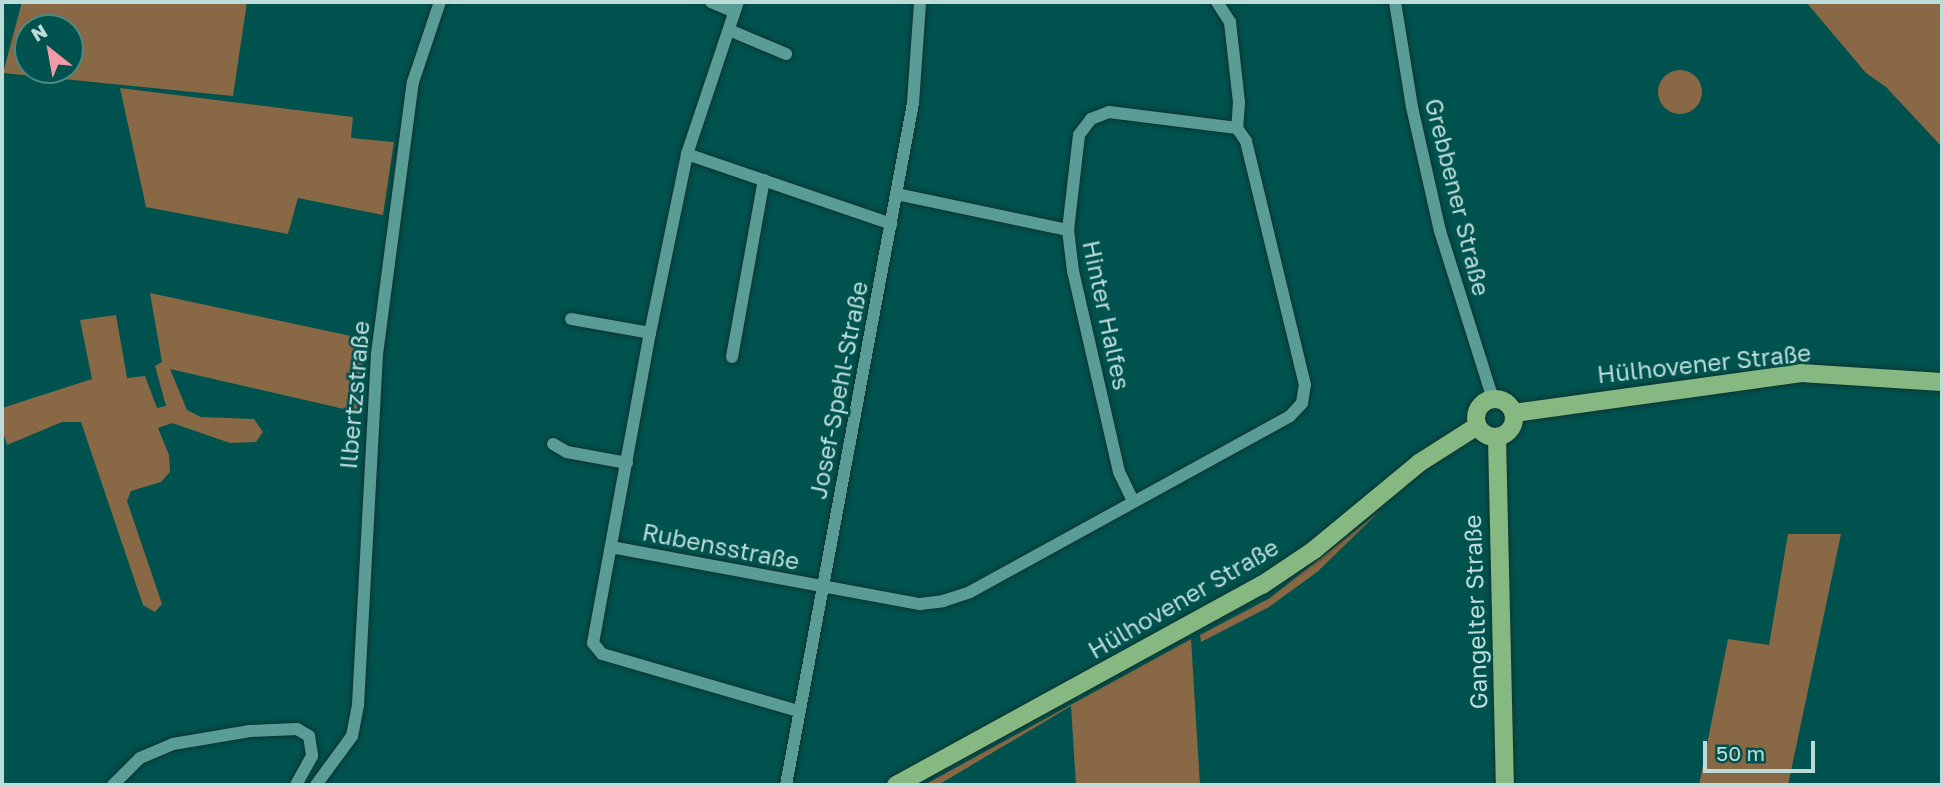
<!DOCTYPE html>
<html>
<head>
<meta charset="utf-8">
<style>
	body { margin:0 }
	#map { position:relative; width:1944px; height:787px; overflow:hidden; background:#00524e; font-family:"Golos Text",sans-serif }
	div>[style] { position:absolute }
	.green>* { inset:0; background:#886845 }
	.round { border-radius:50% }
	.roads { filter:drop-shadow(0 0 2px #0f3331) drop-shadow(0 0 2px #0f3331) }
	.minor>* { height:12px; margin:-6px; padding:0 6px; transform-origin:6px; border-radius:6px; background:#5a9d97 }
	.major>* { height:18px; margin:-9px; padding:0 9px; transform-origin:9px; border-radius:9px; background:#86b981 }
	.major>.ring { margin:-9px; padding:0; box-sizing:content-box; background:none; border:18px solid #86b981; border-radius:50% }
	span { translate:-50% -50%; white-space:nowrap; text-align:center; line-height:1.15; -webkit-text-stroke:5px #00524e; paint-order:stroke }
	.street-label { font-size:24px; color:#bbdcd8 }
	.frame { position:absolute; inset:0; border:4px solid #bbdcd8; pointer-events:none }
	.north { position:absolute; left:14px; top:14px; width:70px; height:70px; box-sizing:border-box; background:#00524e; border:2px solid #4b8985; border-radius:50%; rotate:329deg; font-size:19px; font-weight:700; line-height:28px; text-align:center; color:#bbdcd8 }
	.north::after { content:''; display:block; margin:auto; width:24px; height:32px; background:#f39aa9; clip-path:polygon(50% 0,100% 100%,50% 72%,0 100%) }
	.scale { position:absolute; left:1703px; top:741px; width:112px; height:32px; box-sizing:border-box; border:4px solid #bbdcd8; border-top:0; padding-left:9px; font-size:21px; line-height:24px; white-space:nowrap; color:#bbdcd8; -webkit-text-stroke:5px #00524e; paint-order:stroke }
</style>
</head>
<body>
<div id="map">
	<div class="green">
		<div style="clip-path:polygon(evenodd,22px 2px,247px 2px,233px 96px,3px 73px,22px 2px,70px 28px,70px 70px,28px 70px,28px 28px,70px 28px)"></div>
		<div style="clip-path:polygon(1806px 2px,1942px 2px,1942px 147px,1886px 87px,1866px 73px)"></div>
		<div class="round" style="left:1658px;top:70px;width:44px;height:44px"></div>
		<div style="clip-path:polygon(120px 88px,353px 117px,351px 138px,394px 142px,383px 215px,298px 198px,288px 234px,146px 207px)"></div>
		<div style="clip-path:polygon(150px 293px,365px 339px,357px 412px,170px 369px,187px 410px,201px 417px,254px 419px,263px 432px,256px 442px,230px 443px,172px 423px,158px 428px,169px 455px,170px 472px,161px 482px,131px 491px,127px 501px,162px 604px,155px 612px,143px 605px,81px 422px,62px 422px,7px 445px,2px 429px,2px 408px,92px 379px,80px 320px,116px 315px,127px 378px,145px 376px,157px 408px,166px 406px,155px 366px,162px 362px)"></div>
		<div style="clip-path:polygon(1380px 511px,1317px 572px,1269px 607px,1201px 642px,1200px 635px,1270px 598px)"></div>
		<div style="clip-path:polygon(1788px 534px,1841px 534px,1788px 785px,1699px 785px,1728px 639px,1769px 645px)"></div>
		<div style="clip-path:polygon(1191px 639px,1200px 785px,1076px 785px,1071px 706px,938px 785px,924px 785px)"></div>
	</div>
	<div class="roads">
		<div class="minor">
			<div style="left:711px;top:2px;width:25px;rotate:23deg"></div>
			<div style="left:1217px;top:2px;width:24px;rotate:57deg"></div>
			<div style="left:1230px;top:22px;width:81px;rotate:83.6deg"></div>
			<div style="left:1239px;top:102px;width:26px;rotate:94deg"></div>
			<div style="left:1395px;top:2px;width:106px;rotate:80.8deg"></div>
			<div style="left:1412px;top:107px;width:127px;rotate:77.3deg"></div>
			<div style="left:1440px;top:231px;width:176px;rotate:72.5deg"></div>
			<div style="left:729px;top:30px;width:62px;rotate:22.8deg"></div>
			<div style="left:687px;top:154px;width:160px;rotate:-71.5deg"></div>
			<div style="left:897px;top:194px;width:175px;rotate:11.9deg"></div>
			<div style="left:571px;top:319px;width:80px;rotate:10deg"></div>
			<div style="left:732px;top:357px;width:180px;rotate:-79.8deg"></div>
			<div style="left:553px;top:444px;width:16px;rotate:30deg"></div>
			<div style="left:567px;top:452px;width:61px;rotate:10.4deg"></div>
			<div style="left:611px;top:547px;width:314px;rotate:10.5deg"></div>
			<div style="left:920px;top:604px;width:23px;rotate:-7deg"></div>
			<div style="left:943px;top:601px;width:28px;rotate:-18deg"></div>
			<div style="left:970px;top:592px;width:365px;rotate:-28.8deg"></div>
			<div style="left:1290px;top:416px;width:18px;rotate:-47deg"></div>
			<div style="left:1302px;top:403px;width:18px;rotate:-81deg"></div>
			<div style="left:1305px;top:385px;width:251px;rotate:-103.6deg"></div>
			<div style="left:1246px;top:141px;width:16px;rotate:-125deg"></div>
			<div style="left:1237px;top:128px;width:129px;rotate:-172.9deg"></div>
			<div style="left:1109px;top:112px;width:19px;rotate:159deg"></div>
			<div style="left:1091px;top:119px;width:20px;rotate:127deg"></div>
			<div style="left:1079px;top:135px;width:96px;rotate:96.6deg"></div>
			<div style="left:1068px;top:230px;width:41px;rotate:83deg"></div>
			<div style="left:1073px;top:271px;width:206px;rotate:77.1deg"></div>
			<div style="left:1119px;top:472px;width:32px;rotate:64deg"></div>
			<div style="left:798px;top:711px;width:204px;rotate:-163.8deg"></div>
			<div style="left:602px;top:654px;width:14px;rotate:-129deg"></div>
			<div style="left:593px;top:643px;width:315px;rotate:-79.6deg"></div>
			<div style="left:650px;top:333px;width:183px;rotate:-78.3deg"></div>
			<div style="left:687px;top:154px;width:216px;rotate:18.9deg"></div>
			<div style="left:113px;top:785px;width:38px;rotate:-45deg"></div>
			<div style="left:140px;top:758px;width:36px;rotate:-23deg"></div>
			<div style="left:173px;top:744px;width:78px;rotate:-9.6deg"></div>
			<div style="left:250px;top:731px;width:47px;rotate:-2.4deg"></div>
			<div style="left:297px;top:729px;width:14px;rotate:30deg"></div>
			<div style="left:309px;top:736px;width:20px;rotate:81deg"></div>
			<div style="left:312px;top:756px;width:33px;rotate:119deg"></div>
			<div style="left:316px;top:785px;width:61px;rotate:-53.7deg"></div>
			<div style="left:352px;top:736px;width:32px;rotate:-79deg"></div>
			<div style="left:358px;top:705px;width:352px;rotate:-86.9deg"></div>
			<div style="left:377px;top:354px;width:274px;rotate:-82.5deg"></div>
			<div style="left:413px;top:82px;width:84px;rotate:-71.4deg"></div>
			<div style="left:786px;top:785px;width:694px;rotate:-79.45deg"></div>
			<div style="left:913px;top:103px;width:101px;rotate:-86deg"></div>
		</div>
		<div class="major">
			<div class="ring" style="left:1476px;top:399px;width:20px;height:20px"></div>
			<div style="left:1514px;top:413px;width:290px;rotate:-7.9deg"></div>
			<div style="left:1801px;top:373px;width:141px;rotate:3.7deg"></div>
			<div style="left:1497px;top:438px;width:347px;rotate:88.7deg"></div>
			<div style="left:896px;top:785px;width:417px;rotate:-28.7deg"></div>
			<div style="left:1262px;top:585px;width:63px;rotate:-33.9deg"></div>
			<div style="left:1314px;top:550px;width:136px;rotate:-39.6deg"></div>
			<div style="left:1419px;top:463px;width:69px;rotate:-32.5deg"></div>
		</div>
	</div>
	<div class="street-label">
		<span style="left:1458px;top:197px;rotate:76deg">Grebbener Straße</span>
		<span style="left:1107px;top:315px;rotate:78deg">Hinter Halfes</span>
		<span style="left:1704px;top:363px;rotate:-6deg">Hülhovener Straße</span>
		<span style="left:838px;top:390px;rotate:-79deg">Josef-Spehl-Straße</span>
		<span style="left:354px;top:395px;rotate:-85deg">Ilbertzstraße</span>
		<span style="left:721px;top:546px;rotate:11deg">Rubensstraße</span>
		<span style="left:1183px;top:598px;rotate:-30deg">Hülhovener Straße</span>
		<span style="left:1475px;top:612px;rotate:-92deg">Gangelter Straße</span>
	</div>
	<div class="frame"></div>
	<div class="north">N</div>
	<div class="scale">50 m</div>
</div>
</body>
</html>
